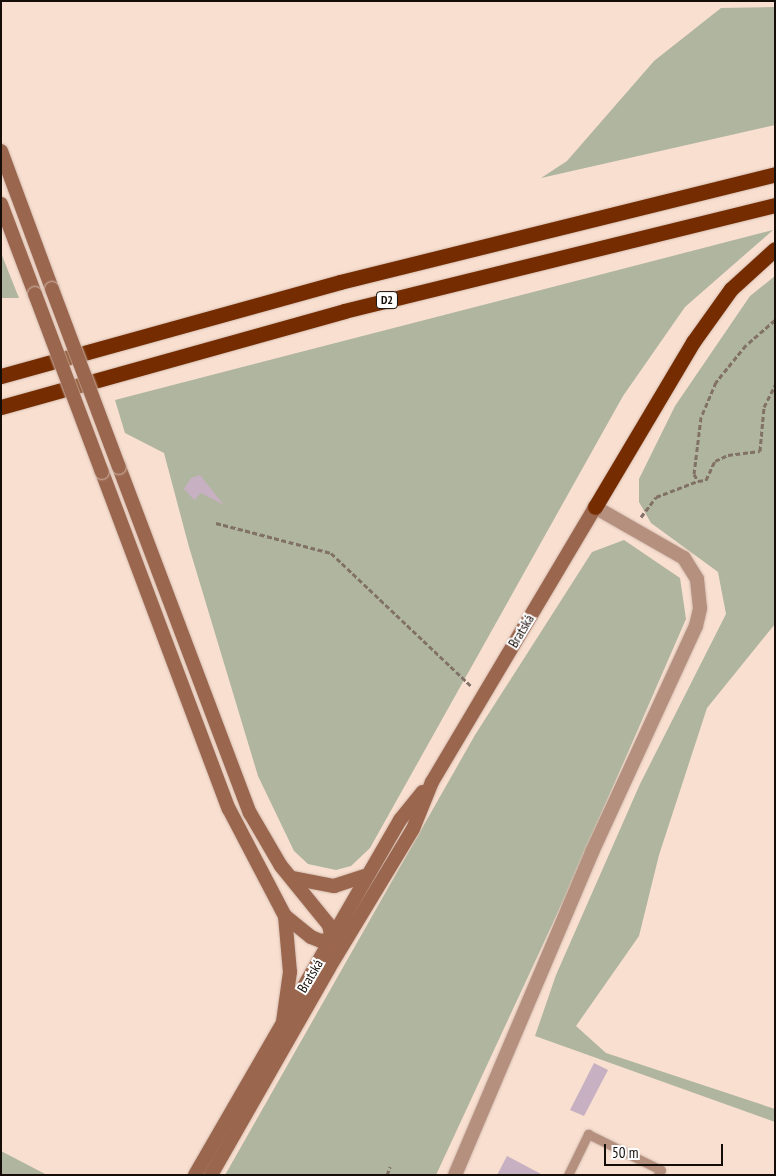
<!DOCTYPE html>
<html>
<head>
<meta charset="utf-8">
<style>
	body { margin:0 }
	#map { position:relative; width:776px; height:1176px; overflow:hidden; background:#f8dfd0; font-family:"PT Sans Narrow",sans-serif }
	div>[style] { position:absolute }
	.green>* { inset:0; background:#afb59e }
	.building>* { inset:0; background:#c7b0c1 }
	.path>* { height:3px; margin-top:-1.5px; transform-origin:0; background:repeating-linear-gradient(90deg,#817167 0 5px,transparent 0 7.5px) }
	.roads { filter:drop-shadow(0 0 1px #d4bdb0) drop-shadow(0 0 1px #d4bdb0) }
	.service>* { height:9px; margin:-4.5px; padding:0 4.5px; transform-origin:4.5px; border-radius:4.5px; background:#b5907f }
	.minor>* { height:14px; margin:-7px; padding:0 7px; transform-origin:7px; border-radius:7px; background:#b5907f }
	.secondary>* { height:14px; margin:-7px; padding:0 7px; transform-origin:7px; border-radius:7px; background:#9b664e }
	.motorway>* { height:15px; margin:-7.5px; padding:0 7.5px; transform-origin:7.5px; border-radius:7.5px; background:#752c00 }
	.bridges { filter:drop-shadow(0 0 1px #d4bdb0) drop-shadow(0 0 1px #d4bdb0) }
	.secondary-bridge>* { height:14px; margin:-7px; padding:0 7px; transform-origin:7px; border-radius:7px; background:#9b664e }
	span { translate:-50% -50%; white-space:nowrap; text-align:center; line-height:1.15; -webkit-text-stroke:4px #fff; paint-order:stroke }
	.shield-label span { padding:1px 4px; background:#fff; border:1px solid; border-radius:4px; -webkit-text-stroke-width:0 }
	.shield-label { font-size:12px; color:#150d08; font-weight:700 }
	.street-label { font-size:14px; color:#150d08 }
	.frame { position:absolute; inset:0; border:2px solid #150d08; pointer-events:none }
	.scale { position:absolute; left:604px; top:1144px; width:119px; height:22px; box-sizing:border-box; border:2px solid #150d08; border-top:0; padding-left:6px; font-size:15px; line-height:18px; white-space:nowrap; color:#150d08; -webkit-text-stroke:4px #fff; paint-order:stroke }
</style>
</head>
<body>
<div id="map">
	<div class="green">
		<div style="clip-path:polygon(775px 7px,775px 125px,541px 178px,567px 161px,654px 61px,721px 8px)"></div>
		<div style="clip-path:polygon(773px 230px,685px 307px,623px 396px,370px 848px,351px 866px,336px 870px,308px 864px,294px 851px,258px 776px,189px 547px,164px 453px,125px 433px,115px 400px)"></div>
		<div style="clip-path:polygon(1px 253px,19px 298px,1px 298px)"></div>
		<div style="clip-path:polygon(775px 276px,775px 624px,707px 708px,659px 855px,639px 936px,576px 1026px,606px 1053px,775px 1109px,775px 1122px,535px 1036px,556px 975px,640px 784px,726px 614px,718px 572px,651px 523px,639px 502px,639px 479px,675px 406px,750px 296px)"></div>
		<div style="clip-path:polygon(624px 540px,680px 578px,686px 619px,565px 897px,436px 1175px,225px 1175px,475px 735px,592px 552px)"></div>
		<div style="clip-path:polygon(1px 1151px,47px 1175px,1px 1175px)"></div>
	</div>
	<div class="building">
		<div style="clip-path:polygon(200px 475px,224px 505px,201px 493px,194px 500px,184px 489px,191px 478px)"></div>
		<div style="clip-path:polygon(594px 1063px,608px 1070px,584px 1116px,570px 1110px)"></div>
		<div style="clip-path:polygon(507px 1156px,543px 1175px,497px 1175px)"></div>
	</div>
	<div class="path">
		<div style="left:775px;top:320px;width:38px;rotate:139deg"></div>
		<div style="left:746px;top:345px;width:48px;rotate:129deg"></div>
		<div style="left:716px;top:382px;width:38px;rotate:113deg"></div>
		<div style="left:701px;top:417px;width:57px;rotate:97deg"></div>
		<div style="left:694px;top:474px;width:8px;rotate:60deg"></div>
		<div style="left:698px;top:481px;width:8px;rotate:-7deg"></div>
		<div style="left:706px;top:480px;width:21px;rotate:-65deg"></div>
		<div style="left:715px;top:461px;width:14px;rotate:-25deg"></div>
		<div style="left:728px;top:455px;width:32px;rotate:-7deg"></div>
		<div style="left:760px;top:451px;width:44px;rotate:-84.8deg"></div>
		<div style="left:764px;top:407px;width:25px;rotate:-63deg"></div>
		<div style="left:641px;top:517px;width:25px;rotate:-53deg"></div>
		<div style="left:656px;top:497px;width:45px;rotate:-20.9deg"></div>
		<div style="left:216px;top:523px;width:119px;rotate:14.6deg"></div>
		<div style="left:331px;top:553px;width:195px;rotate:43.5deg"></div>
		<div style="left:387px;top:1175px;width:9px;rotate:-69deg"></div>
	</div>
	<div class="roads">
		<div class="service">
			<div style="left:568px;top:1175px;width:46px;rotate:-64deg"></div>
			<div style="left:588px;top:1134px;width:81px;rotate:26.3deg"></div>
			<div style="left:661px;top:1170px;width:6px;rotate:121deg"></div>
		</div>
		<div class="minor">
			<div style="left:455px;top:1175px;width:351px;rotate:-67deg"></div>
			<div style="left:592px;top:852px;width:249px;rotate:-65.3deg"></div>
			<div style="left:696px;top:626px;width:18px;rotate:-77deg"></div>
			<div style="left:700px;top:608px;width:29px;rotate:-96deg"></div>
			<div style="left:697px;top:579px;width:25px;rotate:-122deg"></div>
			<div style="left:684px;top:558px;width:103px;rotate:-150.2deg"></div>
		</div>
		<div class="secondary">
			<div style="left:1px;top:151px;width:147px;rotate:69.7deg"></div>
			<div style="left:1px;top:204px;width:96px;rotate:69.3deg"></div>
			<div style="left:119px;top:467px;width:370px;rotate:69.3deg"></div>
			<div style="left:250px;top:813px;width:61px;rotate:59.7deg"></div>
			<div style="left:281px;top:866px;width:76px;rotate:50.9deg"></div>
			<div style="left:329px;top:925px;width:14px;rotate:78deg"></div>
			<div style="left:332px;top:939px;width:26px;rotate:97deg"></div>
			<div style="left:102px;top:472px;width:360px;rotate:69.4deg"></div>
			<div style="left:229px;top:809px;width:121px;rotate:62.4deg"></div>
			<div style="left:285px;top:916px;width:56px;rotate:84.9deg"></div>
			<div style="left:290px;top:972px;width:50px;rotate:98deg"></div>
			<div style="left:292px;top:878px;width:43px;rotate:10.8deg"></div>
			<div style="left:334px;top:886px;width:35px;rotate:-18deg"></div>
			<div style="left:285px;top:916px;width:33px;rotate:39deg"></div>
			<div style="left:311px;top:937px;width:11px;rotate:22deg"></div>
			<div style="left:321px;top:941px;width:17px;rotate:-10deg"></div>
			<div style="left:195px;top:1175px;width:410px;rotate:-60deg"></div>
			<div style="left:400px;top:820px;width:36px;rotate:-51deg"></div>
			<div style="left:211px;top:1175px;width:238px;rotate:-60.3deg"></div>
			<div style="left:329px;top:968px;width:162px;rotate:-58.9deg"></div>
			<div style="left:413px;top:829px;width:51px;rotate:-68deg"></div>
			<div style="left:432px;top:782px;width:320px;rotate:-59.3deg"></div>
		</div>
		<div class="motorway">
			<div style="left:1px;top:376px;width:352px;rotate:-15.5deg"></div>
			<div style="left:340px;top:282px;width:448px;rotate:-13.9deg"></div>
			<div style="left:1px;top:407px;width:356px;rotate:-15.6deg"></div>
			<div style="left:344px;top:311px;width:444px;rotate:-13.8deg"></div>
			<div style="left:595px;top:507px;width:192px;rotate:-59.3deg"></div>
			<div style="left:693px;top:342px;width:65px;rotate:-54.4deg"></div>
			<div style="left:731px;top:289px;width:59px;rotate:-42.3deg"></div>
		</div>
	</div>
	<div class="bridges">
		<div class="secondary-bridge">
			<div style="left:52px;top:289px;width:190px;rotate:69.4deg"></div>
			<div style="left:35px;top:294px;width:190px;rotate:69.4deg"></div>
		</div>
	</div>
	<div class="shield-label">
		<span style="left:387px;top:300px">D2</span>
	</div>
	<div class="street-label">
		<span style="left:521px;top:631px;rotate:-59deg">Bratská</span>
		<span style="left:310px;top:976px;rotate:-59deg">Bratská</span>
	</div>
	<div class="frame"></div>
	<div class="scale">50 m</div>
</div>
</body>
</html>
